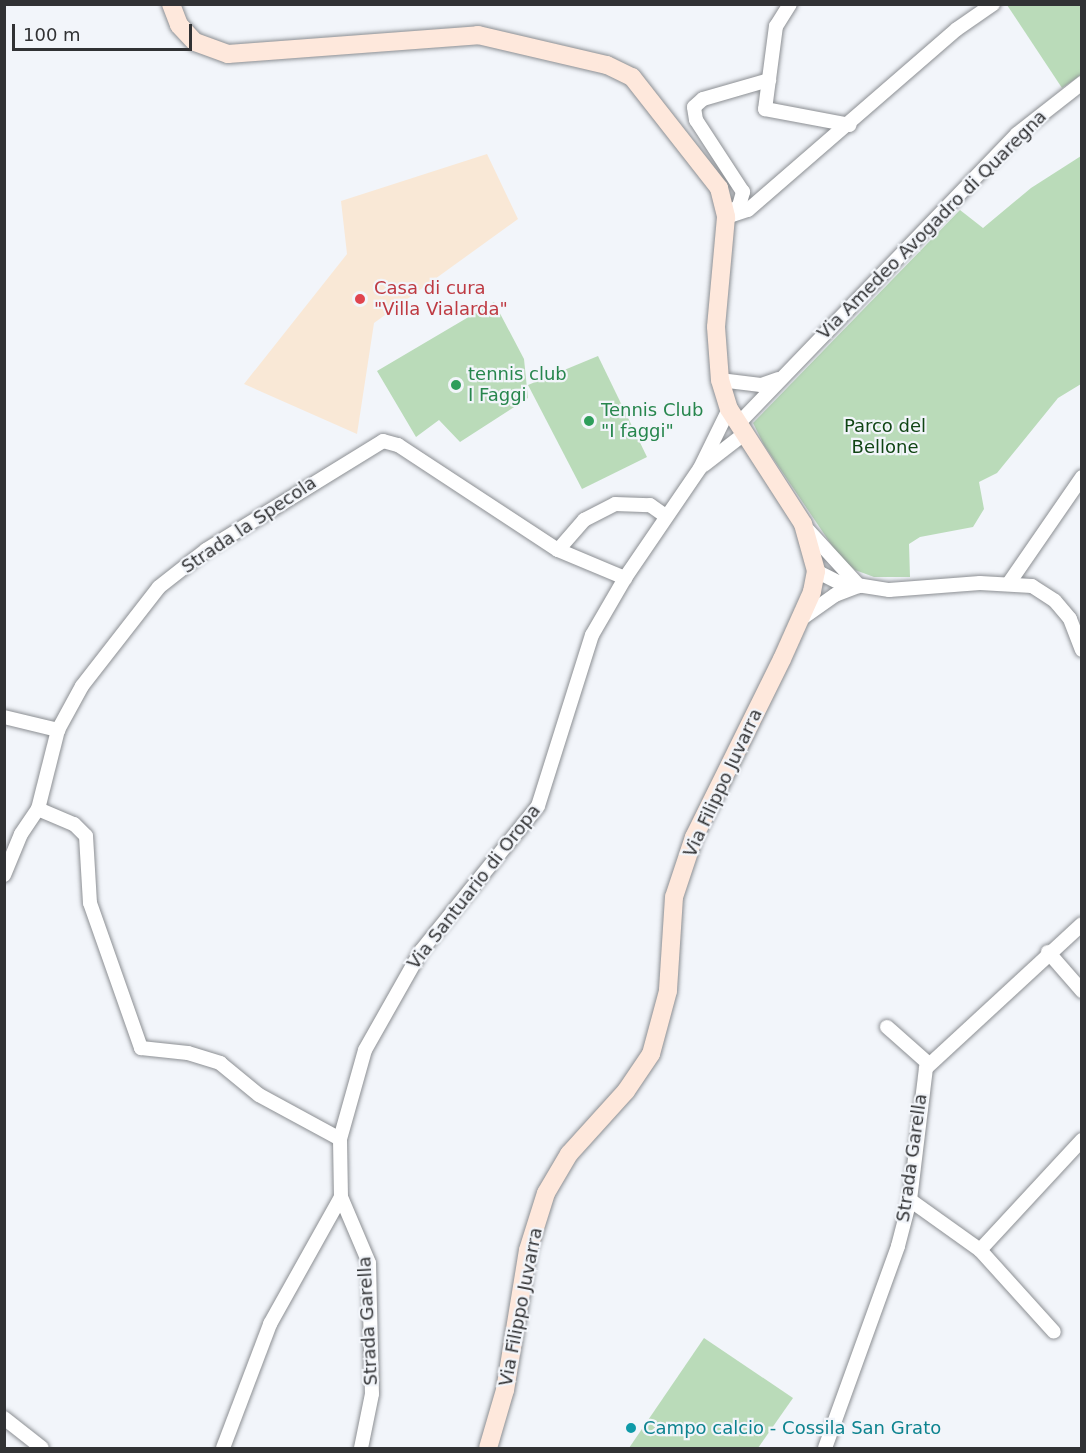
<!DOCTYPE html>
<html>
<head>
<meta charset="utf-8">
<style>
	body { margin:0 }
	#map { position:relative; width:1086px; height:1453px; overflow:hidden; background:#f2f5fa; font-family:"DejaVu Sans",sans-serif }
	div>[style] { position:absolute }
	.medical>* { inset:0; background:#f9e8d6 }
	.green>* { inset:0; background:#badbb9 }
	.roads { filter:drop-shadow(0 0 2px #8c8f93) drop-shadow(0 0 2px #8c8f93) }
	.minor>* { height:14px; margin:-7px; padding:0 7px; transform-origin:7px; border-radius:7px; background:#fff }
	.secondary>* { height:18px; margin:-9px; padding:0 9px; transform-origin:9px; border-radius:9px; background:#fee8dc }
	.dots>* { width:16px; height:16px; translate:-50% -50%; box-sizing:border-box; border:3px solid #f2f5fa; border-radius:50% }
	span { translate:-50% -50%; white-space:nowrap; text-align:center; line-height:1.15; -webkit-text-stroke:4.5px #f2f5fa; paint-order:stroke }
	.street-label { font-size:18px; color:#313234 }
	.health-label { font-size:18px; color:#be3a42 }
	.left { translate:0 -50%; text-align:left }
	.leisure-label { font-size:18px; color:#27864d }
	.park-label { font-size:18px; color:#104514 }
	.culture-label { font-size:18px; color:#0d838f }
	.frame { position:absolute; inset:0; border:6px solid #313234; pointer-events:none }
	.scale { position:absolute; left:12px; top:24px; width:180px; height:27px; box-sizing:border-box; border:3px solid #313234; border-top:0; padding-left:8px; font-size:18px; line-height:21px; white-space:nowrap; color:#313234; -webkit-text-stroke:4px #f2f5fa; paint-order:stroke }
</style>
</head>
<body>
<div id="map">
	<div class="medical">
		<div style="clip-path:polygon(487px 154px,518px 219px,374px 323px,357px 434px,244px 384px,347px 254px,341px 201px)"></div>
	</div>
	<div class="green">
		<div style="clip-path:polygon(1007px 5px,1081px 5px,1081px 75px,1062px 88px)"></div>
		<div style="clip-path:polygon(1081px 156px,1081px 384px,1058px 398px,997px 473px,979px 482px,984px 509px,973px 527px,920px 537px,909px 544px,910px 577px,874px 577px,855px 570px,839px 556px,764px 445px,753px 423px,960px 210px,983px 228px,1031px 188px)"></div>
		<div style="clip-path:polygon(494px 302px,524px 359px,528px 398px,460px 442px,439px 420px,416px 437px,377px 371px)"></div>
		<div style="clip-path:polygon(598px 356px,647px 457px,582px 489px,528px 385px)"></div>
		<div style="clip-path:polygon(704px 1338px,793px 1398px,758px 1448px,629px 1448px)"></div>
	</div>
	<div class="roads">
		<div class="minor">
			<div style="left:790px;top:4px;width:26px;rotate:122deg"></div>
			<div style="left:776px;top:26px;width:84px;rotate:97.5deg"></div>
			<div style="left:765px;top:109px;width:86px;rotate:10.7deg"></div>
			<div style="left:727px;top:216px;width:16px;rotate:-40deg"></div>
			<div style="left:739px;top:206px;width:15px;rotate:-74deg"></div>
			<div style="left:743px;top:192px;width:86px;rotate:-123.1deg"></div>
			<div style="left:696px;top:120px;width:13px;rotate:-99deg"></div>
			<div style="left:694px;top:107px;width:12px;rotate:-42deg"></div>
			<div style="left:703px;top:99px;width:69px;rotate:-16.1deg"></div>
			<div style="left:726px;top:217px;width:23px;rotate:-18deg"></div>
			<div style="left:748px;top:210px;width:276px;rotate:-40.9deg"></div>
			<div style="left:957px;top:29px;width:44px;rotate:-34.8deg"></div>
			<div style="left:720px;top:380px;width:41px;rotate:7deg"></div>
			<div style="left:761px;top:385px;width:18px;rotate:-19deg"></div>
			<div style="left:738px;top:424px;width:402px;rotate:-46.1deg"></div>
			<div style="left:1017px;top:134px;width:83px;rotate:-38.1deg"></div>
			<div style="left:704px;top:465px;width:51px;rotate:-37.8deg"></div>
			<div style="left:806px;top:528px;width:79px;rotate:47.6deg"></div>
			<div style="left:558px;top:550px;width:40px;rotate:-49deg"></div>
			<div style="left:584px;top:520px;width:35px;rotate:-27deg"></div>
			<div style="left:615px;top:504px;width:35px;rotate:2deg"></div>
			<div style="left:650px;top:505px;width:19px;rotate:35deg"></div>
			<div style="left:816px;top:571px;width:25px;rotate:27deg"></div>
			<div style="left:838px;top:582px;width:52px;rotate:8.9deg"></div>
			<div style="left:889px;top:590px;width:91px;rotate:-4.4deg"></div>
			<div style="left:980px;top:583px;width:52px;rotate:3.3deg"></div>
			<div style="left:1032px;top:586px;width:27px;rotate:33deg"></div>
			<div style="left:1055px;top:601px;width:23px;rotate:50deg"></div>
			<div style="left:1070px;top:619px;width:33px;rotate:69deg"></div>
			<div style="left:1009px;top:583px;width:129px;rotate:-55.4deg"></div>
			<div style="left:801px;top:619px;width:42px;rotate:-35.2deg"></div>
			<div style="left:835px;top:595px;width:26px;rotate:-21deg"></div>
			<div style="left:4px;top:717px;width:56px;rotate:13.5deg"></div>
			<div style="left:38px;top:809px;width:39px;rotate:23deg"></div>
			<div style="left:74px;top:824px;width:17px;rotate:45deg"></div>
			<div style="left:86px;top:836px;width:67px;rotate:86.6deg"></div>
			<div style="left:90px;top:903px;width:154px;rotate:70.6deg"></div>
			<div style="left:141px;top:1048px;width:47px;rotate:6.1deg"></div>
			<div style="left:188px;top:1053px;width:34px;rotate:17deg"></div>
			<div style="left:220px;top:1063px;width:50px;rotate:39.4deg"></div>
			<div style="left:259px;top:1095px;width:92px;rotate:28.5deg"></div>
			<div style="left:4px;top:875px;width:44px;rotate:-67.5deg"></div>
			<div style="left:21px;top:834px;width:30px;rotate:-56deg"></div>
			<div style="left:38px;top:809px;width:81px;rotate:-75.8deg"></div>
			<div style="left:58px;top:730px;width:50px;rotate:-61.4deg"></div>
			<div style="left:82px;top:686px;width:125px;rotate:-52.1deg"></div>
			<div style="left:159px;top:587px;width:60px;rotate:-38.2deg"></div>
			<div style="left:206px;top:550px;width:208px;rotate:-31.6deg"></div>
			<div style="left:383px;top:441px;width:16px;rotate:15deg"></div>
			<div style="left:398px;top:445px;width:191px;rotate:33.3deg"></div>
			<div style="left:558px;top:550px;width:73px;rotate:22.7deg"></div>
			<div style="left:1048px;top:952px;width:52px;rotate:48.9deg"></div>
			<div style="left:887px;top:1027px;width:56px;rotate:41.4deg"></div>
			<div style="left:341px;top:1197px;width:72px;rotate:67deg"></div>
			<div style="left:369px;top:1263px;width:131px;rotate:88.7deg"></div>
			<div style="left:372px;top:1394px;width:55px;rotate:101.5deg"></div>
			<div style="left:910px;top:1200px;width:86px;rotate:35.5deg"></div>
			<div style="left:980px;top:1250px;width:110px;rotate:47.9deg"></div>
			<div style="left:980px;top:1250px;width:150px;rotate:-47.2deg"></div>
			<div style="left:4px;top:1418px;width:48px;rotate:38.3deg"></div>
			<div style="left:223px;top:1448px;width:133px;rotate:-69.2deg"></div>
			<div style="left:270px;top:1324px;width:145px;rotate:-60.8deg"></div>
			<div style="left:341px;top:1197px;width:58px;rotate:-91deg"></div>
			<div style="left:340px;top:1139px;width:92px;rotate:-74.3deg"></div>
			<div style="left:365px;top:1050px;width:114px;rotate:-60.5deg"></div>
			<div style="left:421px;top:951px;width:186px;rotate:-51.1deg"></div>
			<div style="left:538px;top:806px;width:179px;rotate:-72.5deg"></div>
			<div style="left:592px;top:635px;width:66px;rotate:-59.9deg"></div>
			<div style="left:625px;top:578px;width:133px;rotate:-55.7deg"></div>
			<div style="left:700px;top:468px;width:66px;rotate:-63.8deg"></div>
			<div style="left:825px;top:1448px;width:215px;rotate:-70.1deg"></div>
			<div style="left:898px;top:1246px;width:48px;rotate:-75.4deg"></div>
			<div style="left:910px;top:1200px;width:133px;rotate:-83.1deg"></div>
			<div style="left:926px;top:1068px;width:212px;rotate:-42.7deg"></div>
		</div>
		<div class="secondary">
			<div style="left:171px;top:4px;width:22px;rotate:69deg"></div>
			<div style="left:179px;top:25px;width:23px;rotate:47deg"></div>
			<div style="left:195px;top:42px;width:35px;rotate:20deg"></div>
			<div style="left:228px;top:54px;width:251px;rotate:-4.3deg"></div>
			<div style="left:478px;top:35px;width:132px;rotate:13.1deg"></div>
			<div style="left:607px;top:65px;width:28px;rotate:26deg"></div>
			<div style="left:632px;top:77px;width:141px;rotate:51.9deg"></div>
			<div style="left:719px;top:188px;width:30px;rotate:76deg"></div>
			<div style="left:726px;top:217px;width:110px;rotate:95.2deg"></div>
			<div style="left:716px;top:327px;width:53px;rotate:85.7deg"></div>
			<div style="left:720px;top:380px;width:30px;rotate:73deg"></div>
			<div style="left:729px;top:409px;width:137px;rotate:57.2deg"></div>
			<div style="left:803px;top:524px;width:49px;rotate:74.5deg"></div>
			<div style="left:816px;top:571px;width:21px;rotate:101deg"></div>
			<div style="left:812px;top:592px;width:73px;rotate:114.1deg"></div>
			<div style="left:782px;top:659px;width:199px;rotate:116.3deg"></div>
			<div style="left:694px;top:837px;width:63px;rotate:108.4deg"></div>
			<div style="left:674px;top:897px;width:94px;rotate:93.7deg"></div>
			<div style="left:668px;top:991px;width:65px;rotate:105.1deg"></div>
			<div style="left:651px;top:1054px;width:45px;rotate:124deg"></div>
			<div style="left:626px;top:1091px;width:85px;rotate:132.1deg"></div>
			<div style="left:569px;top:1154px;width:45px;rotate:120.5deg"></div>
			<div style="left:546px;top:1193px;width:60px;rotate:107.5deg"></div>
			<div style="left:528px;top:1250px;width:142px;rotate:99.3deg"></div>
			<div style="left:505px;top:1390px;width:60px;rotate:106.3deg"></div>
		</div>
	</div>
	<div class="dots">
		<div style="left:360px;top:299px;background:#e0444e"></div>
		<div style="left:456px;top:385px;background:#2e9e5b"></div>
		<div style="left:589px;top:421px;background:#2e9e5b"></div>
		<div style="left:631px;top:1428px;background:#0f9aa8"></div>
	</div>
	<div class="street-label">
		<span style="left:932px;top:225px;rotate:-45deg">Via Amedeo Avogadro di Quaregna</span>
		<span style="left:249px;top:525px;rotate:-34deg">Strada la Specola</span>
		<span style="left:723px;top:783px;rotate:-65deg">Via Filippo Juvarra</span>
		<span style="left:474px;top:887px;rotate:-52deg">Via Santuario di Oropa</span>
		<span style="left:912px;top:1158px;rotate:-82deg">Strada Garella</span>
		<span style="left:521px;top:1307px;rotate:-79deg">Via Filippo Juvarra</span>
		<span style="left:368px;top:1321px;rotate:-93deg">Strada Garella</span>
	</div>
	<div class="health-label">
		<span class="left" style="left:374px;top:299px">Casa di cura<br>"Villa Vialarda"</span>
	</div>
	<div class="leisure-label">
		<span class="left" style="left:468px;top:385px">tennis club<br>I Faggi</span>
		<span class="left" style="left:601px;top:421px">Tennis Club<br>"I faggi"</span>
	</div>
	<div class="park-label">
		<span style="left:885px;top:437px">Parco del<br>Bellone</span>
	</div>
	<div class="culture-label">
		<span class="left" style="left:643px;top:1428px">Campo calcio - Cossila San Grato</span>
	</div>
	<div class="frame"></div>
	<div class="scale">100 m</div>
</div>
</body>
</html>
